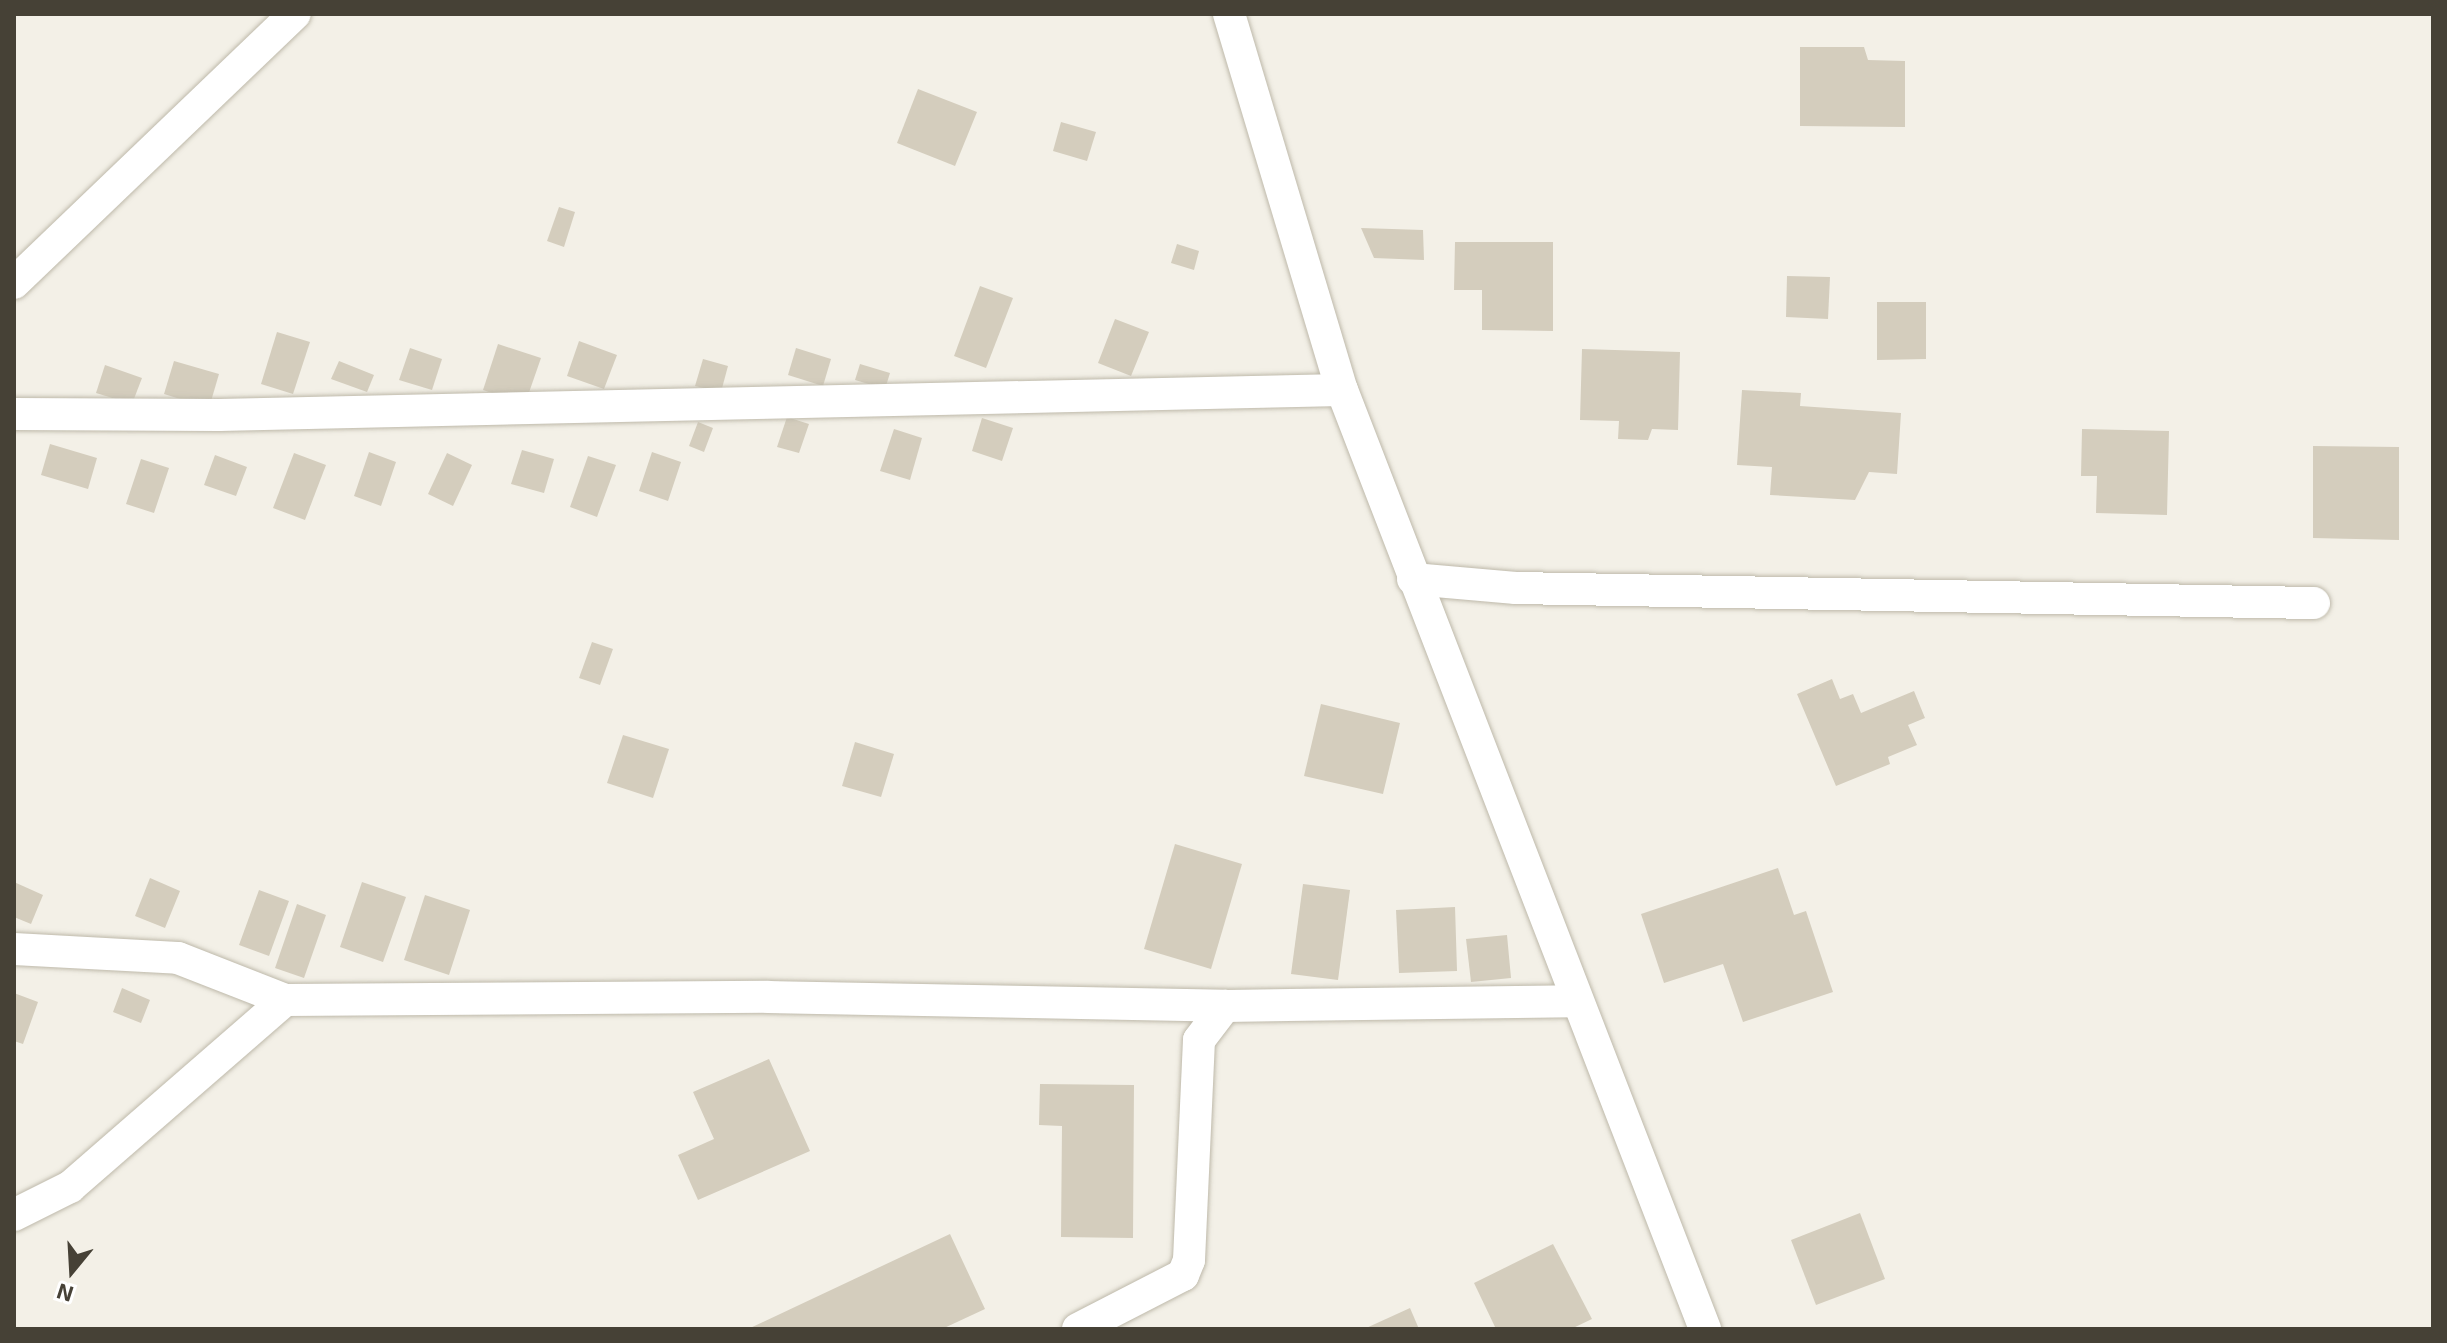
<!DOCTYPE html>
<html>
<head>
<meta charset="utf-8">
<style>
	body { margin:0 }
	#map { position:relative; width:2447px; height:1343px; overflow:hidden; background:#f3f0e7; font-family:"Exo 2",sans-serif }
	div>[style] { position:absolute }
	.building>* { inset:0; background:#d4cdbd }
	.roads { filter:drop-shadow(0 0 2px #beb9aa) drop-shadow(0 0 2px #beb9aa) }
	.street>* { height:32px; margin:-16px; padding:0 16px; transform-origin:16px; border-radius:16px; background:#fff }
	span { translate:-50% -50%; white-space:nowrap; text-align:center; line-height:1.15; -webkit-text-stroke:7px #fff; paint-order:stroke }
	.frame { position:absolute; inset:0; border:16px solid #464136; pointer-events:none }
	.north { position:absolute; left:32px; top:1231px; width:80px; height:80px; -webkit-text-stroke:6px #fff; paint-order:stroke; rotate:198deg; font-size:22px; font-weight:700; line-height:32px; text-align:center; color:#464136 }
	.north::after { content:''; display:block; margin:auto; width:28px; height:36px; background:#464136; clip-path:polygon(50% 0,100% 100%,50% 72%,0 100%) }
</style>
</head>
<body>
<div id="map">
	<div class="building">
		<div style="clip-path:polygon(1800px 47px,1864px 47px,1868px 60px,1905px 61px,1905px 127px,1800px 126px)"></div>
		<div style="clip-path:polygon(918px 89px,977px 112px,955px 166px,897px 143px)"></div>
		<div style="clip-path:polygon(1061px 122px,1096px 132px,1087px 161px,1053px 151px)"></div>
		<div style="clip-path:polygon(559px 207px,575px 212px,564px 247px,547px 241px)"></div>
		<div style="clip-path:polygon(1361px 228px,1423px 230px,1424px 260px,1374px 258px)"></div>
		<div style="clip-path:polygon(1455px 242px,1553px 242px,1553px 331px,1482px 330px,1482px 290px,1454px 290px)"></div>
		<div style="clip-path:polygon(1177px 244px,1199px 251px,1194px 270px,1171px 263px)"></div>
		<div style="clip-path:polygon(1787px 276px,1830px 277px,1828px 319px,1786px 317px)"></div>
		<div style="clip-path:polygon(980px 286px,1013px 298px,986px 368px,954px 356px)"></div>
		<div style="clip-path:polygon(1877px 302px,1926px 302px,1926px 359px,1877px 360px)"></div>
		<div style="clip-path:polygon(1115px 319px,1149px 332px,1131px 376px,1098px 363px)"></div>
		<div style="clip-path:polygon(277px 332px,310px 342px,293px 394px,261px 384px)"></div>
		<div style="clip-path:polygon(579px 341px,617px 355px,604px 389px,567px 376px)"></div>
		<div style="clip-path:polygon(498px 344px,541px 358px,525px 404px,483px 390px)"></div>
		<div style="clip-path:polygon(410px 348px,442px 359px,432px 390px,399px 380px)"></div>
		<div style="clip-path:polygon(796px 348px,831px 359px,823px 386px,788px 375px)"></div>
		<div style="clip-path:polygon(1582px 349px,1680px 352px,1678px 430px,1652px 429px,1648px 440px,1618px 439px,1619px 421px,1580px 420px)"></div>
		<div style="clip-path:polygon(703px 359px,728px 366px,721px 392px,695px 386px)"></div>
		<div style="clip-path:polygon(174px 361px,219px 374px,209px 408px,164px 394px)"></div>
		<div style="clip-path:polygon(339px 361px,374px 375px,367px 392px,331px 379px)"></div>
		<div style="clip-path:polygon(860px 364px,890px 373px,885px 389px,855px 380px)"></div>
		<div style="clip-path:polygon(105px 365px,142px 378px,132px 404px,96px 393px)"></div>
		<div style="clip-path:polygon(1742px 390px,1801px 393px,1800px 406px,1901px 413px,1897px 474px,1869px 472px,1855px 500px,1770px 495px,1772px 467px,1737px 465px)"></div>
		<div style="clip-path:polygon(787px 417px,809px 424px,799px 453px,777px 447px)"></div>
		<div style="clip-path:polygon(982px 418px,1013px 428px,1002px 461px,972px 451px)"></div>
		<div style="clip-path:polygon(698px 422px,713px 428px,704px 452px,689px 446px)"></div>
		<div style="clip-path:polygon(894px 429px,922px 438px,910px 480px,880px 471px)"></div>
		<div style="clip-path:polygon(2082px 429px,2169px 431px,2167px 515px,2096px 513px,2097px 476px,2081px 476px)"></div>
		<div style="clip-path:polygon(50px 444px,97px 458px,88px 489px,41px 475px)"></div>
		<div style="clip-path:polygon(2313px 446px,2399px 447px,2399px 540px,2313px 538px)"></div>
		<div style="clip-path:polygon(522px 450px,554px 459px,544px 493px,511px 484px)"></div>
		<div style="clip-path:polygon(369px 452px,396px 462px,381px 506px,354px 496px)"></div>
		<div style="clip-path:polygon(652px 452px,681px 462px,668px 501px,639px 491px)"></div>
		<div style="clip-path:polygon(294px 453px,326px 465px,305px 520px,273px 508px)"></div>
		<div style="clip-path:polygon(447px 453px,472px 465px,453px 506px,428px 494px)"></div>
		<div style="clip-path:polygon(215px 455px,247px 467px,236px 496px,204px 485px)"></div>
		<div style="clip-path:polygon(588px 456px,616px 465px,597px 517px,570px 507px)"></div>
		<div style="clip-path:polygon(141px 459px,169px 468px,154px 513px,126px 504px)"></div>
		<div style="clip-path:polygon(592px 642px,613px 649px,600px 685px,579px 678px)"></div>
		<div style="clip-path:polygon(1832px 679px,1840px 699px,1853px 694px,1861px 713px,1914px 691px,1925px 718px,1908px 725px,1917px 745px,1888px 757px,1890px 764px,1836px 786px,1797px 694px)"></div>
		<div style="clip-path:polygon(1321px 704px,1400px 723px,1383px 794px,1304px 776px)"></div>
		<div style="clip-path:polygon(623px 735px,669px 749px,653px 798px,607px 783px)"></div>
		<div style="clip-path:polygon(855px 742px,894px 754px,881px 797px,842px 786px)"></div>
		<div style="clip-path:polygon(1175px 844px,1242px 864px,1211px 969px,1144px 949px)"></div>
		<div style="clip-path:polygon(1778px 868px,1794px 915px,1806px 911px,1833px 992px,1743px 1022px,1723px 964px,1664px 983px,1641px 914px)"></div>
		<div style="clip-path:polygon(150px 878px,180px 891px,165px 928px,135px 916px)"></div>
		<div style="clip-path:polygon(14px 882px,43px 895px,31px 924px,14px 917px)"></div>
		<div style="clip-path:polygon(362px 882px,406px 897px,383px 962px,340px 947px)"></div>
		<div style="clip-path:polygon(1303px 884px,1350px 890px,1338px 980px,1291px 974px)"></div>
		<div style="clip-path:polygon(259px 890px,289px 901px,269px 956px,239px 945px)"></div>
		<div style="clip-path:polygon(425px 895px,470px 910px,449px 975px,404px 960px)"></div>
		<div style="clip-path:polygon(297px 904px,326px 915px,304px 978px,275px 968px)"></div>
		<div style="clip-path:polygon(1455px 907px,1457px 971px,1399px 973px,1396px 910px)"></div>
		<div style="clip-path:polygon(1507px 935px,1511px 978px,1471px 982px,1466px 939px)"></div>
		<div style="clip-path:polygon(122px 988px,150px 1000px,141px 1023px,113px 1012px)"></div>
		<div style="clip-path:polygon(14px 993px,38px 1002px,23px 1044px,14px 1041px)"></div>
		<div style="clip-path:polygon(769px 1059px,810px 1151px,698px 1200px,678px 1155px,714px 1139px,693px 1092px)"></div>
		<div style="clip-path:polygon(1040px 1084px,1134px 1085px,1133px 1238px,1061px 1237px,1062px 1126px,1039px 1125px)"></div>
		<div style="clip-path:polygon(1860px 1213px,1885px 1279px,1816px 1305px,1791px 1240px)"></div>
		<div style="clip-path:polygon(950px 1234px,985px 1309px,942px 1329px,748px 1329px)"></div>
		<div style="clip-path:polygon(1553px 1244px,1592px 1319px,1571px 1329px,1496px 1329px,1474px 1283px)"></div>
		<div style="clip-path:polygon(1410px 1308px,1419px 1329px,1364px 1329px)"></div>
	</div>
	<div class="roads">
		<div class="street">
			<div style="left:1229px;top:14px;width:393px;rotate:73.3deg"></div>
			<div style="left:1342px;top:390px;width:1007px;rotate:68.86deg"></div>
			<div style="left:14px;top:283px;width:389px;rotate:-43.8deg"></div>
			<div style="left:14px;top:414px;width:205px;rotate:0.3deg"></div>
			<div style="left:219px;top:415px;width:1123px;rotate:-1.28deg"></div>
			<div style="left:1413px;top:579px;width:103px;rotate:5deg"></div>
			<div style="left:1516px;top:588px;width:798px;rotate:1.08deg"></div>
			<div style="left:14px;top:949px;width:164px;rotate:3.1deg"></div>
			<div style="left:178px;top:958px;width:115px;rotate:21.4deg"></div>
			<div style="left:14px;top:1215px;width:63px;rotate:-26.6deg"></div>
			<div style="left:70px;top:1187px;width:285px;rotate:-41deg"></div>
			<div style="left:285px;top:1000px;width:483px;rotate:-0.4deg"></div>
			<div style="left:768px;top:997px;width:457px;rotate:1.1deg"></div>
			<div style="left:1225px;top:1006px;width:349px;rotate:-0.8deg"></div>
			<div style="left:1078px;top:1329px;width:118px;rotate:-27.2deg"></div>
			<div style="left:1183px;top:1275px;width:16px;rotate:-68deg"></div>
			<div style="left:1189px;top:1260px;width:220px;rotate:-87.4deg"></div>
			<div style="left:1199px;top:1040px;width:43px;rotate:-52.6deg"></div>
		</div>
	</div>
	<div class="frame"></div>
	<div class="north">N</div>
</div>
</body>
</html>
